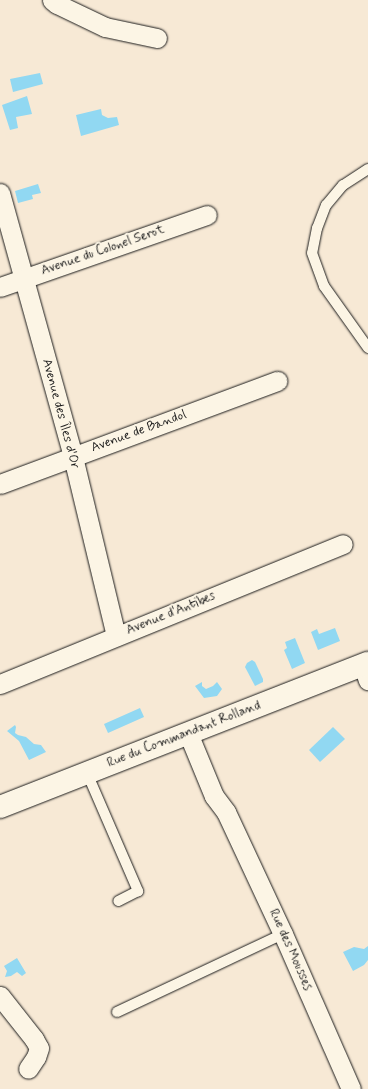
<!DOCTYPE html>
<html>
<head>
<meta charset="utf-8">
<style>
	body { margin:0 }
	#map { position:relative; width:368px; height:1089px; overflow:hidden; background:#f7e9d5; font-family:Mynerve,sans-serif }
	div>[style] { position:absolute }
	.water>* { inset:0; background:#91d8f2 }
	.roads { filter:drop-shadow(0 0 1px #1c1c1c) drop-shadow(0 0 1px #1c1c1c) }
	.lane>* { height:10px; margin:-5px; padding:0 5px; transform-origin:5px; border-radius:5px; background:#fcf5e5 }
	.street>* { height:19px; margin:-9.5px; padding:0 9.5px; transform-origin:9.5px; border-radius:9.5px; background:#fcf5e5 }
	.secondary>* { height:22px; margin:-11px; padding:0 11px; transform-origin:11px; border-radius:11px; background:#fcf5e5 }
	span { translate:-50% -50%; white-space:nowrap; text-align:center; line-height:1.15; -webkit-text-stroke:4px #fcf5e5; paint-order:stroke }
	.street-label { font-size:13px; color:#1c1c1c }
</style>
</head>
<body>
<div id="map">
	<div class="water">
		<div style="clip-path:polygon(40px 73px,43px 84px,13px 92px,10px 79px)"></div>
		<div style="clip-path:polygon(27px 96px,32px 114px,16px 117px,18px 128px,10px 130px,2px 105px)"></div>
		<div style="clip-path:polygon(101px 109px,102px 115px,108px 118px,117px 117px,119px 125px,81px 136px,76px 115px)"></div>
		<div style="clip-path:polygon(38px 184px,41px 193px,32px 195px,33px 199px,18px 203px,15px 191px)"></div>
		<div style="clip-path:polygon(335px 628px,340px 641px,318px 650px,311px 632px,317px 629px,319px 634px)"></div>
		<div style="clip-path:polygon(295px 638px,305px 663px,292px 669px,284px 650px,287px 648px,285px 642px)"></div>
		<div style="clip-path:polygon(252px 660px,255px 662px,263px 679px,263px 682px,255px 686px,245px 667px,247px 663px)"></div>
		<div style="clip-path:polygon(202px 682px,202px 686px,206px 689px,213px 686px,217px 682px,222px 689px,217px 696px,204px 698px,195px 686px)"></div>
		<div style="clip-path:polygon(140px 708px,144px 717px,108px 733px,104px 724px)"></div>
		<div style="clip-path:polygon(15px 725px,16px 727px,15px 733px,18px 735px,26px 737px,34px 744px,41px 745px,46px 752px,29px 760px,19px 741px,7px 731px)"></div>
		<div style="clip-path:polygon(333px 727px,345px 739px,320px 762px,309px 750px)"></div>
		<div style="clip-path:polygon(368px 946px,368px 960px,364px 965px,353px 971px,343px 952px,354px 947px,364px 949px)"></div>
		<div style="clip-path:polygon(17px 958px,26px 973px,22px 976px,17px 972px,11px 976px,5px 977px,7px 971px,4px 966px)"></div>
	</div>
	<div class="roads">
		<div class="lane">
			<div style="left:368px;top:169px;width:30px;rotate:147deg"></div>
			<div style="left:343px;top:185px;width:26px;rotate:130deg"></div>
			<div style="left:326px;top:205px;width:25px;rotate:111deg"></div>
			<div style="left:317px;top:228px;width:25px;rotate:101deg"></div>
			<div style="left:312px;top:253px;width:35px;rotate:70deg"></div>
			<div style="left:324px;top:286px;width:76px;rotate:54.6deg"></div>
			<div style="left:87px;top:773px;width:129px;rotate:66.6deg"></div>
			<div style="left:138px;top:891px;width:22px;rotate:153deg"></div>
			<div style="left:117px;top:1012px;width:183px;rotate:-25.2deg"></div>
		</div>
		<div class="street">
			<div style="left:52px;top:0;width:6px;rotate:39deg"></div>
			<div style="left:57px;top:4px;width:53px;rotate:25.6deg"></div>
			<div style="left:105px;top:27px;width:53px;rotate:11.9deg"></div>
			<div style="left:0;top:193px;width:274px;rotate:74.5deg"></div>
			<div style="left:73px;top:457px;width:184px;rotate:76.5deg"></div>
			<div style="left:0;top:287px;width:219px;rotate:-19.2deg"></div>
			<div style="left:0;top:484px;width:296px;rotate:-20.4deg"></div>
			<div style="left:363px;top:665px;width:16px;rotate:72deg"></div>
			<div style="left:0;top:684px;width:370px;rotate:-22.2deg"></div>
			<div style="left:188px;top:733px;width:68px;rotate:67.6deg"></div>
			<div style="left:214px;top:796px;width:20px;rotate:53deg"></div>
			<div style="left:226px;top:812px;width:135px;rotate:65deg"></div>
			<div style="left:283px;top:934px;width:169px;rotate:66.3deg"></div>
			<div style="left:0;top:996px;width:55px;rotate:51.7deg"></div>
			<div style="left:34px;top:1039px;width:10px;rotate:61deg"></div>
			<div style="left:39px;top:1048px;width:9px;rotate:108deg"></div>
			<div style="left:36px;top:1057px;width:14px;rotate:124deg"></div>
		</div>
		<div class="secondary">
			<div style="left:0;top:807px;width:395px;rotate:-21.4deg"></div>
		</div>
	</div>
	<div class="street-label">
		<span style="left:103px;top:251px;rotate:-19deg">Avenue du Colonel Serot</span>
		<span style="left:60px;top:414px;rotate:75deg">Avenue des Îles d'Or</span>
		<span style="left:139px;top:432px;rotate:-20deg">Avenue de Bandol</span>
		<span style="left:171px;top:614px;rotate:-22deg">Avenue d'Antibes</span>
		<span style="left:184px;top:735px;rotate:-21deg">Rue du Commandant Rolland</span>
		<span style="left:290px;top:950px;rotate:66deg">Rue des Mousses</span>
	</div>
</div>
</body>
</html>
